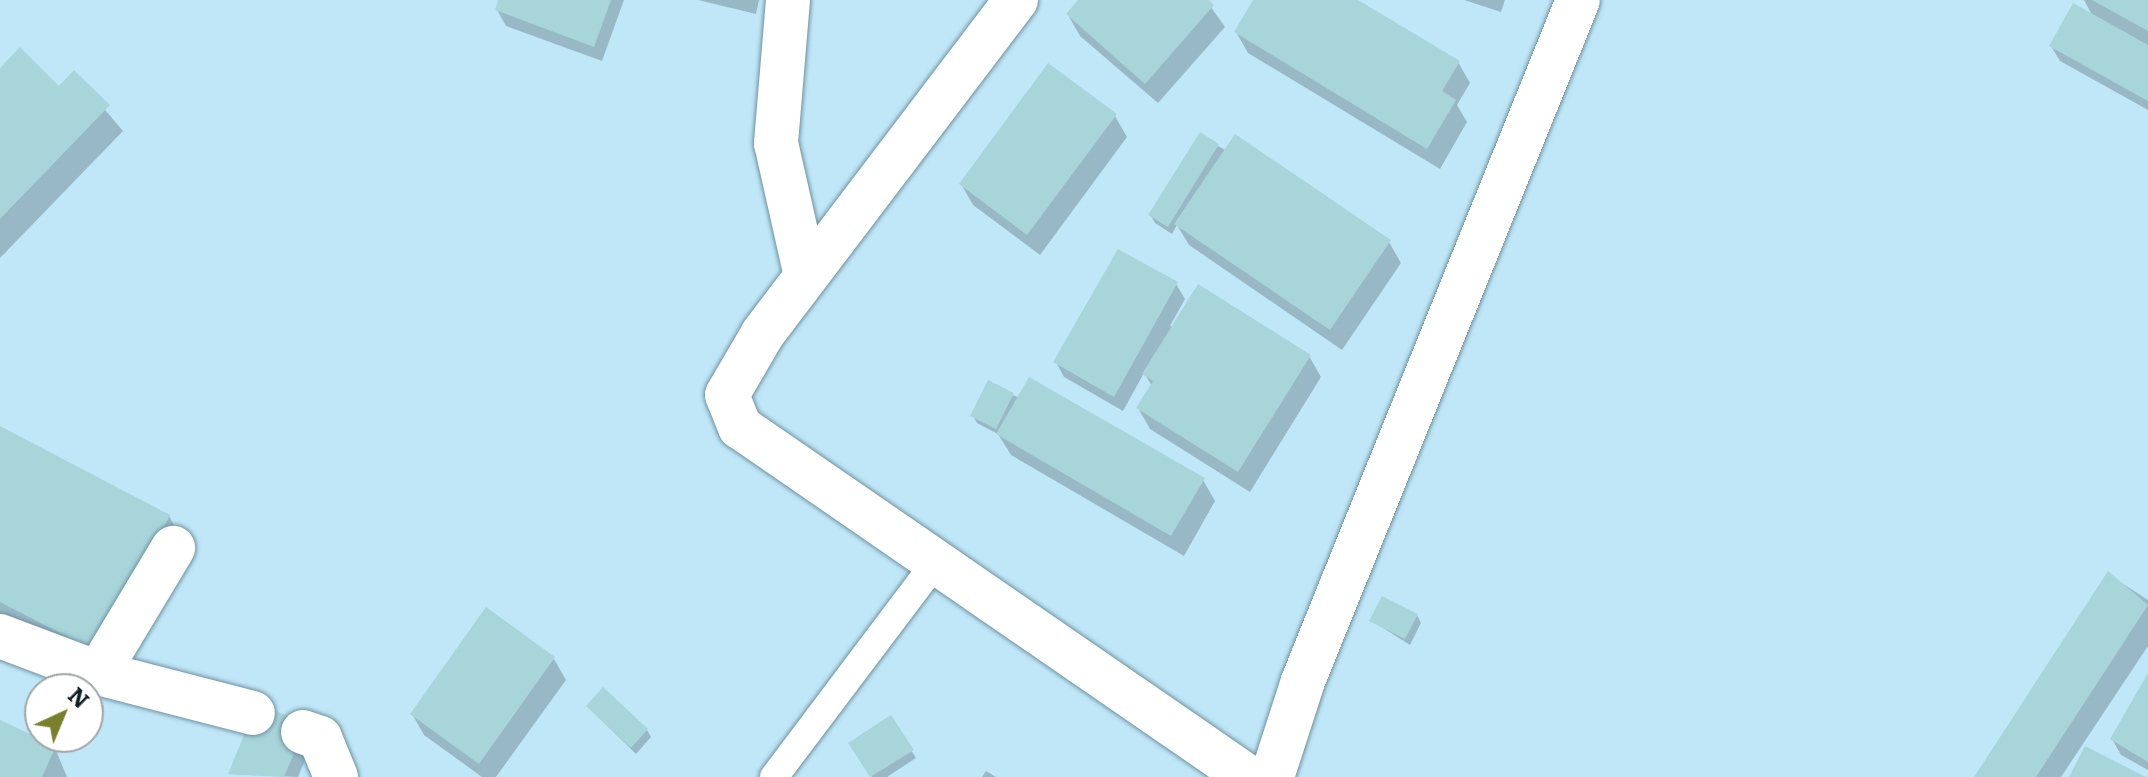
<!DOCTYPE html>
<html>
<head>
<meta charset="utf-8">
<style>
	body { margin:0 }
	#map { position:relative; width:2148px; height:777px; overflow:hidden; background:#c0e7f8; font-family:Literata,serif }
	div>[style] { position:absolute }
	.shadow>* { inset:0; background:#0003 }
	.building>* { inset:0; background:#a8d5d9 }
	.roads { filter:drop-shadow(0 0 2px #6d92a1) drop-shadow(0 0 2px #6d92a1) }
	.lane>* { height:28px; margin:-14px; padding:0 14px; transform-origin:14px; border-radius:14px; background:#fff }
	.street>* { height:44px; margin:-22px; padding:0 22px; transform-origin:22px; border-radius:22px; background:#fff }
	span { translate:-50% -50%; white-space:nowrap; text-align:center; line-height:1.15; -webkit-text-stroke:6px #fff; paint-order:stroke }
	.north { position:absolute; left:24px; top:673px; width:80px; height:80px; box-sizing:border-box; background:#fff; border:2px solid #a0a6a8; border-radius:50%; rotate:44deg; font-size:22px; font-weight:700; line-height:32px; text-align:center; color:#112026 }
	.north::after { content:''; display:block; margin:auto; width:28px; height:36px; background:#78802b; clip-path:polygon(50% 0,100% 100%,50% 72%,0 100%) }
</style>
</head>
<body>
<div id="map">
	<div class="shadow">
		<div style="clip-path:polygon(500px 0,624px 0,602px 61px,506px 26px,497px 10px)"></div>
		<div style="clip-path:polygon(698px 0,759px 0,756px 14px)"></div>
		<div style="clip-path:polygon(1081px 0,1206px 0,1225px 27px,1158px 103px,1080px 36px,1068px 15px)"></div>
		<div style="clip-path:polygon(1255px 0,1355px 0,1458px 62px,1470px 83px,1457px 105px,1467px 122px,1440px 169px,1248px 53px,1236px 32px)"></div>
		<div style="clip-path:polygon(1464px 0,1505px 0,1501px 12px)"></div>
		<div style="clip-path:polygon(2084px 0,2148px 0,2148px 110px,2060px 61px,2051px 46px,2093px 17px)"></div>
		<div style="clip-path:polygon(0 70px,59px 89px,74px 73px,123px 131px,0 258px)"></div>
		<div style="clip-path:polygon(1115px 116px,1127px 137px,1040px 255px,973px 205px,961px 184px)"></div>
		<div style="clip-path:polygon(1218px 146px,1389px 242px,1401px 263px,1342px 350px,1189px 245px,1177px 225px,1172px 234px,1155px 223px,1151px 216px)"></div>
		<div style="clip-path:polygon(1176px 284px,1185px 299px,1170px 326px,1309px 356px,1321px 377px,1250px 492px,1150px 429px,1138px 408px,1152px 386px,1144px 373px,1123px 411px,1064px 377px,1056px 362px)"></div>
		<div style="clip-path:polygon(1013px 395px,1203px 480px,1215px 501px,1184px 556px,1011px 455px,998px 434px,977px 423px,973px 416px)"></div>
		<div style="clip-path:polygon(0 429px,169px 516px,183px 541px,114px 677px,0 618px)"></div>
		<div style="clip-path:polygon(2108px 574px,2148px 600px,2148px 646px,2061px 777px,1977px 777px)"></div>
		<div style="clip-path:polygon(1417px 615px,1421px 623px,1410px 645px,1372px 621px)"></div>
		<div style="clip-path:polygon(554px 659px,566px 680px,496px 777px,482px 777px,424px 735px,412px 714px)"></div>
		<div style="clip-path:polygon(2148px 677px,2148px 770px,2121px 755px,2112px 739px)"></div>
		<div style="clip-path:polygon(588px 707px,647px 730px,651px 737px,636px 754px)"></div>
		<div style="clip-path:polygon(891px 718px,916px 758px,887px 777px,872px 777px,851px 744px)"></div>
		<div style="clip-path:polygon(0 722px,55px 748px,67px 777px,0 777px)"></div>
		<div style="clip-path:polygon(313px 741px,298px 777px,230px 774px)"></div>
		<div style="clip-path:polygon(986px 771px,996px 777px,982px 777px)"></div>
	</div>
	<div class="building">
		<div style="clip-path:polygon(498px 0,611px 0,594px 47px,495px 10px)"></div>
		<div style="clip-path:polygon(1078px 0,1209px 0,1214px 5px,1145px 84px,1066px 14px)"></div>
		<div style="clip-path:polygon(1253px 0,1358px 0,1460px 61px,1442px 91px,1456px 100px,1427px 149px,1234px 32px)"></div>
		<div style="clip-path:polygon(2092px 0,2148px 0,2148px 31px)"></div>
		<div style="clip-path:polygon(2073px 3px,2148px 45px,2148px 101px,2049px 46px)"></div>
		<div style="clip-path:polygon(20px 47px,59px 86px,74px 70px,110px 105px,0 219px,0 68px)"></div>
		<div style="clip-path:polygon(1048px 63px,1117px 114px,1027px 235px,959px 184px)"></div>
		<div style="clip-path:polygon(1200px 132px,1219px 144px,1168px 227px,1148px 215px)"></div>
		<div style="clip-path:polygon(1235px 134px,1391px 240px,1330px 330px,1174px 224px)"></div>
		<div style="clip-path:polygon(1118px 249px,1178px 282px,1114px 397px,1053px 362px)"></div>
		<div style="clip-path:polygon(1198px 284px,1311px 355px,1238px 472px,1136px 408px,1153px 381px,1142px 374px)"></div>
		<div style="clip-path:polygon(1029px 377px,1205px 478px,1171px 536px,996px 434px)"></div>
		<div style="clip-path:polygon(988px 380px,1014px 393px,996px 429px,970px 416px)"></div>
		<div style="clip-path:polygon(0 426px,170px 515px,99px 653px,0 602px)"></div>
		<div style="clip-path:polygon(2108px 571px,2148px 605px,2036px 777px,1974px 777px)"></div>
		<div style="clip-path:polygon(1382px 596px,1418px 614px,1405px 639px,1369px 621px)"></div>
		<div style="clip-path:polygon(486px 607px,555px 657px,479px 764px,410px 714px)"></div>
		<div style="clip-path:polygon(2148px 673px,2148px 762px,2110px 739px)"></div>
		<div style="clip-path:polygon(603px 687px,648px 729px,631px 748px,586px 706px)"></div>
		<div style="clip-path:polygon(257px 703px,306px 724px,284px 777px,228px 774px)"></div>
		<div style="clip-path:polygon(891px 715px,914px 750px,870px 777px,848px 743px)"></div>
		<div style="clip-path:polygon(0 720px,56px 746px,42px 777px,0 777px)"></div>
		<div style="clip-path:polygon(2085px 746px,2146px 777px,2069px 777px)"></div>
	</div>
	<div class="roads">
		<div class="lane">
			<div style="left:774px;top:777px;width:274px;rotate:-53deg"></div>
		</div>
		<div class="street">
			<div style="left:788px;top:0;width:144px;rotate:94.8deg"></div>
			<div style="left:776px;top:143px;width:136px;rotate:77.3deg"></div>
			<div style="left:1016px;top:0;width:420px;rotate:127.2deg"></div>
			<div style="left:762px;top:335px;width:69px;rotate:120.3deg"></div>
			<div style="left:727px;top:395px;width:35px;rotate:68deg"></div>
			<div style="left:740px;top:427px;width:617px;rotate:34.57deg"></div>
			<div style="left:0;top:636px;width:105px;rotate:20.7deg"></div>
			<div style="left:98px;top:673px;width:160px;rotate:14.5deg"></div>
			<div style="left:98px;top:673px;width:146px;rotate:-59deg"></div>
			<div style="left:303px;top:732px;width:18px;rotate:19deg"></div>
			<div style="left:320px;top:738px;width:42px;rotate:67.7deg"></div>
			<div style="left:1272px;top:777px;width:101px;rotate:-72.1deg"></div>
			<div style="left:1303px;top:681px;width:734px;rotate:-68.01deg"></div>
		</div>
	</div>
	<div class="north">N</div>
</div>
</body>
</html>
